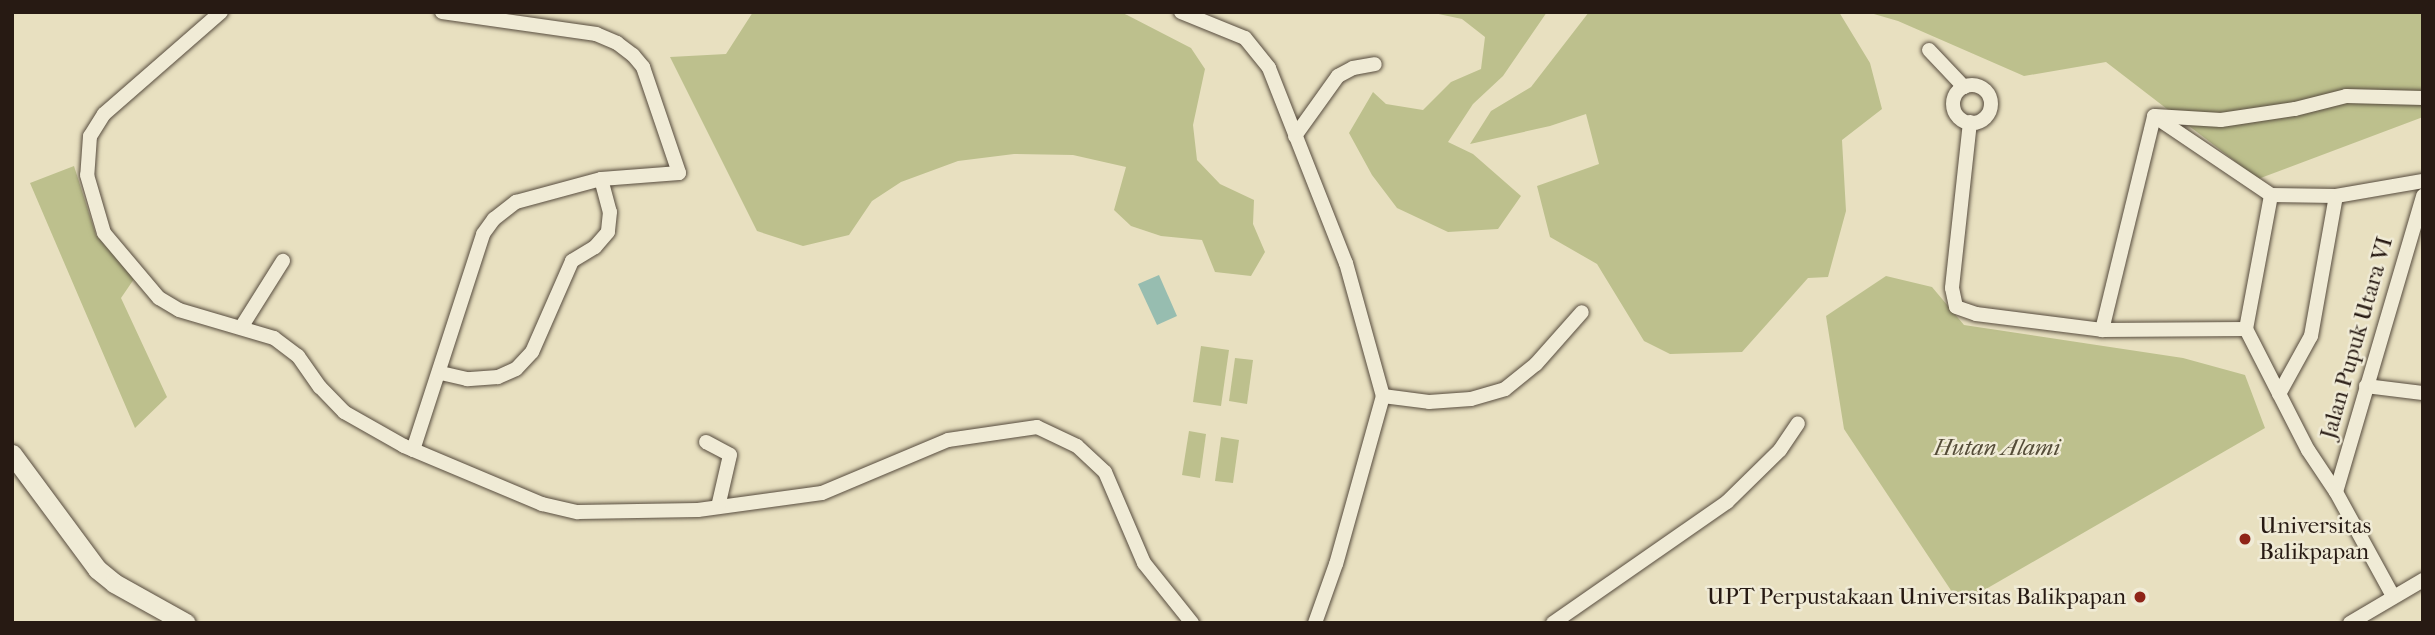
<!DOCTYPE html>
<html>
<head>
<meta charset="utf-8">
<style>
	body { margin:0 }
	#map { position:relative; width:2435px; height:635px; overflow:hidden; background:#e8e0c0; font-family:"IM FELL French Canon",serif }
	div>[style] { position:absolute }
	.green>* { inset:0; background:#bdc08d }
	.water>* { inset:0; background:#97bdb0 }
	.roads { filter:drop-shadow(0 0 2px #574c3e) drop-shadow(0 0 2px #574c3e) }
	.minor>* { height:14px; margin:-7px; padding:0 7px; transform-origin:7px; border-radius:7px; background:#f0ebd6 }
	.minor>.ring { margin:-7px; padding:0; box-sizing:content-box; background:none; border:14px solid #f0ebd6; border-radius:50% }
	.tertiary>* { height:19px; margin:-9.5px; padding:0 9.5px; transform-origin:9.5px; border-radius:9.5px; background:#f0ebd6 }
	.dots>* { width:19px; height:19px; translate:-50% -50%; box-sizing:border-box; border:4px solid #f0ebd6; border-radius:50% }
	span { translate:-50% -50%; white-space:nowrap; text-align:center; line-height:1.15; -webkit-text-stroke:5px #f0ebd6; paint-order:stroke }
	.street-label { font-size:23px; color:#271a13 }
	.park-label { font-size:23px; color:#544c38; font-style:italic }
	.poi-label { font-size:23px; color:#271a13 }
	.left { translate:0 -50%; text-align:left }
	.right { translate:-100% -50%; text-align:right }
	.frame { position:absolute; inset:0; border:14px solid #271a13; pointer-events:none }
</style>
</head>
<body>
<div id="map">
	<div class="green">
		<div style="clip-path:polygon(753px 12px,1120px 12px,1127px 15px,1191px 48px,1205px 69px,1193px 125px,1197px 160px,1220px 184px,1254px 200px,1253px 224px,1265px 252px,1251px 276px,1215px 272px,1202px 240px,1161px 236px,1131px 226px,1114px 210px,1126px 167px,1073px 155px,1014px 154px,958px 161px,901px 182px,872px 201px,849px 235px,803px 246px,757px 231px,670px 57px,726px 54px)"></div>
		<div style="clip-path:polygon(1429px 12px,1547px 12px,1503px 76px,1473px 104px,1448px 142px,1473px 154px,1521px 196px,1498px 229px,1448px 232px,1397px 208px,1372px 175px,1349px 133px,1373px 92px,1386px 104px,1423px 110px,1451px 82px,1481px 69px,1485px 37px,1462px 19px)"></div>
		<div style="clip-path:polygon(1589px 12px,1839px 12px,1870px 63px,1882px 109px,1842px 140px,1846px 211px,1828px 277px,1808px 278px,1742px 352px,1670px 354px,1644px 341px,1597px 264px,1550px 237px,1537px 186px,1599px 164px,1586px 114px,1550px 126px,1470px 144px,1491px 111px,1531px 87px)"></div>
		<div style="clip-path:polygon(1867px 12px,2423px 12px,2423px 117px,2258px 179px,2106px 62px,2024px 76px,1898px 21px)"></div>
		<div style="clip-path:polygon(74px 166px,96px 235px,134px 279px,121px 298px,167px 397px,135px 428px,30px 183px)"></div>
		<div style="clip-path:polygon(1886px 276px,1932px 287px,1964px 325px,2183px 358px,2245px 375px,2265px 428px,1960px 604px,1844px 429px,1826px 316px)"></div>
		<div style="clip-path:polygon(1201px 346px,1229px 350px,1221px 406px,1193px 402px)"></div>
		<div style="clip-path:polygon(1235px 358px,1253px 360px,1247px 404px,1229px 401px)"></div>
		<div style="clip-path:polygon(1189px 431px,1206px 434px,1200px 478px,1182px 475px)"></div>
		<div style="clip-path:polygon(1221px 437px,1239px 440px,1233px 483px,1215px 481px)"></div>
	</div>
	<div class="water">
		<div style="clip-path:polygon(1159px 275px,1177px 316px,1157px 325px,1138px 284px)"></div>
	</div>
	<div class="roads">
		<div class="minor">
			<div style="left:221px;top:12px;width:155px;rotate:138.9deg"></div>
			<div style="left:104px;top:114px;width:26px;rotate:122deg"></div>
			<div style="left:90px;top:136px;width:39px;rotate:94deg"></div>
			<div style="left:87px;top:175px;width:60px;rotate:73.7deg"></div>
			<div style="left:104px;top:233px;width:85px;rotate:49.8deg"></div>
			<div style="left:159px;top:298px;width:23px;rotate:31deg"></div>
			<div style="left:179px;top:310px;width:99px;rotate:16.4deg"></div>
			<div style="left:274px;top:338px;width:30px;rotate:37deg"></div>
			<div style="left:298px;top:356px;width:38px;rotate:55deg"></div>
			<div style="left:320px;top:387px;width:35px;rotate:46deg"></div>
			<div style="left:344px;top:412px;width:69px;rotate:29.5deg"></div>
			<div style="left:404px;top:446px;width:150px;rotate:22.8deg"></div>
			<div style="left:542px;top:504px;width:37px;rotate:13deg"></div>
			<div style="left:578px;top:512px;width:120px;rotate:-1deg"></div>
			<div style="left:698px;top:510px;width:125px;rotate:-7.8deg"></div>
			<div style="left:822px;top:493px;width:137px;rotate:-22.8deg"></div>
			<div style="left:948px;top:440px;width:90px;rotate:-8.3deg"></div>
			<div style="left:1037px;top:427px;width:44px;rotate:25.4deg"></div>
			<div style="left:1077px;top:446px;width:38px;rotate:43deg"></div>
			<div style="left:1105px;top:472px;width:99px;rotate:66.8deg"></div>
			<div style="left:1144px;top:563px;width:77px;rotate:51.3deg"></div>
			<div style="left:442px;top:12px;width:156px;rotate:8.1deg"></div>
			<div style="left:596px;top:34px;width:23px;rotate:23deg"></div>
			<div style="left:617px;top:43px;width:20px;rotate:37deg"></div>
			<div style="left:633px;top:55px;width:16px;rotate:50deg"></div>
			<div style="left:643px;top:67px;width:112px;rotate:71.2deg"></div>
			<div style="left:679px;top:173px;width:78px;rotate:175.6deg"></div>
			<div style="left:1181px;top:12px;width:69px;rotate:22.1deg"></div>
			<div style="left:1245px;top:38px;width:38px;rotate:51deg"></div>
			<div style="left:1269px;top:68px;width:210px;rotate:68.5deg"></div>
			<div style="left:1346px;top:263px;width:138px;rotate:74.5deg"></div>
			<div style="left:1383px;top:396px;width:174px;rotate:105.6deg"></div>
			<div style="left:1336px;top:564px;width:63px;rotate:109.6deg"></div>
			<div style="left:1929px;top:50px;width:51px;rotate:46.6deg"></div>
			<div class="ring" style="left:1953px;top:85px;width:24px;height:24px"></div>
			<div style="left:2154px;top:116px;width:141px;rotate:34deg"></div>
			<div style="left:2271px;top:195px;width:65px;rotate:0.9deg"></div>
			<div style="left:2336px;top:196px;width:88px;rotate:-9.8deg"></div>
			<div style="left:2155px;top:116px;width:66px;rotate:3.5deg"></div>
			<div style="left:2221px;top:120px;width:75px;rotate:-8.5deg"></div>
			<div style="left:2295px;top:109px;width:53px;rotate:-14.3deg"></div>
			<div style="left:2346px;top:96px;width:77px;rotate:1.5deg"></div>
			<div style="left:1970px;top:122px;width:167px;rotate:96.2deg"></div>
			<div style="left:1952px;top:288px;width:19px;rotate:78deg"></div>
			<div style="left:1956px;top:307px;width:21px;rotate:19deg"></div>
			<div style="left:1976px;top:314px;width:127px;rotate:7.2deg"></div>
			<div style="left:2102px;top:330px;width:144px;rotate:-0.4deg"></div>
			<div style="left:2246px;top:329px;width:136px;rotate:62.9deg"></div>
			<div style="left:2308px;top:450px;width:50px;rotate:56.3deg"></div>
			<div style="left:2336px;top:492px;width:119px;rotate:61.3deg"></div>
			<div style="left:1295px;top:136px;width:74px;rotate:-54.4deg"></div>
			<div style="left:1338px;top:76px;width:17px;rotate:-28deg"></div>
			<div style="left:1353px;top:68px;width:22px;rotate:-10deg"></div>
			<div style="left:242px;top:326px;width:77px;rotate:-57.8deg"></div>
			<div style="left:2246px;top:329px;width:136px;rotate:-79.4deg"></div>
			<div style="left:2102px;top:330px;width:220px;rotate:-76.3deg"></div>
			<div style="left:2366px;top:386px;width:57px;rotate:7deg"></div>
			<div style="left:2279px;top:394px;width:66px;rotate:-61.1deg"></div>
			<div style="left:2311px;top:336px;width:142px;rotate:-79.9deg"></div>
			<div style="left:1383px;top:396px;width:46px;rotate:7.4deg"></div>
			<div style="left:1429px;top:402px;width:42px;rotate:-4.1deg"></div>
			<div style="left:1471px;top:399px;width:35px;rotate:-16deg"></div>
			<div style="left:1505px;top:389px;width:40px;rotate:-39deg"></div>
			<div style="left:1536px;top:364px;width:69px;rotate:-48.5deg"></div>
			<div style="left:706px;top:442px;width:27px;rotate:28deg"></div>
			<div style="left:730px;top:455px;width:53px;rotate:103deg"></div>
			<div style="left:413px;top:450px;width:227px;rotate:-72deg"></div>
			<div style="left:483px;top:234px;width:19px;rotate:-54deg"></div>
			<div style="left:494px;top:219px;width:28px;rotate:-38deg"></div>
			<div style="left:516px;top:202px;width:88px;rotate:-15.1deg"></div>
			<div style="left:601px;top:179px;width:34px;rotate:75deg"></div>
			<div style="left:610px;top:212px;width:20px;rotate:96deg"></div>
			<div style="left:608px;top:232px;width:20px;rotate:131deg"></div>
			<div style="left:595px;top:247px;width:27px;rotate:149deg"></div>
			<div style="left:572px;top:261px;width:99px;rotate:113.7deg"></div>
			<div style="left:532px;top:352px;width:23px;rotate:133deg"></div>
			<div style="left:516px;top:369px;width:20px;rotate:156deg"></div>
			<div style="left:498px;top:377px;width:31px;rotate:176deg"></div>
			<div style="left:467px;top:379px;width:28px;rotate:-167deg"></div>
			<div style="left:2336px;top:492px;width:309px;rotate:-73.6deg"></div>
			<div style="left:1553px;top:623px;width:212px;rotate:-34.8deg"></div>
			<div style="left:1727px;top:502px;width:74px;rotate:-44.5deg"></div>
			<div style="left:1780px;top:450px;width:32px;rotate:-56deg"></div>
			<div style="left:2350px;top:623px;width:85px;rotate:-30.5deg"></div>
		</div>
		<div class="tertiary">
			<div style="left:12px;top:454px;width:143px;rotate:53.5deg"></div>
			<div style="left:97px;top:569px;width:22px;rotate:39deg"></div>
			<div style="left:114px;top:583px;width:82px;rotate:29.1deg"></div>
		</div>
	</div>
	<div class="dots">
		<div style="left:2245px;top:539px;background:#8f2418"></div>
		<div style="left:2140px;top:597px;background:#8f2418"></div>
	</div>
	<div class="street-label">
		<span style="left:2357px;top:338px;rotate:-74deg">Jalan Pupuk Utara VI</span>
	</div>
	<div class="park-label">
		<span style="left:1997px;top:448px">Hutan Alami</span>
	</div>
	<div class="poi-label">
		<span class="left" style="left:2259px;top:539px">Universitas<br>Balikpapan</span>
		<span class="right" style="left:2126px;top:597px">UPT Perpustakaan Universitas Balikpapan</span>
	</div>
	<div class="frame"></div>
</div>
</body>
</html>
